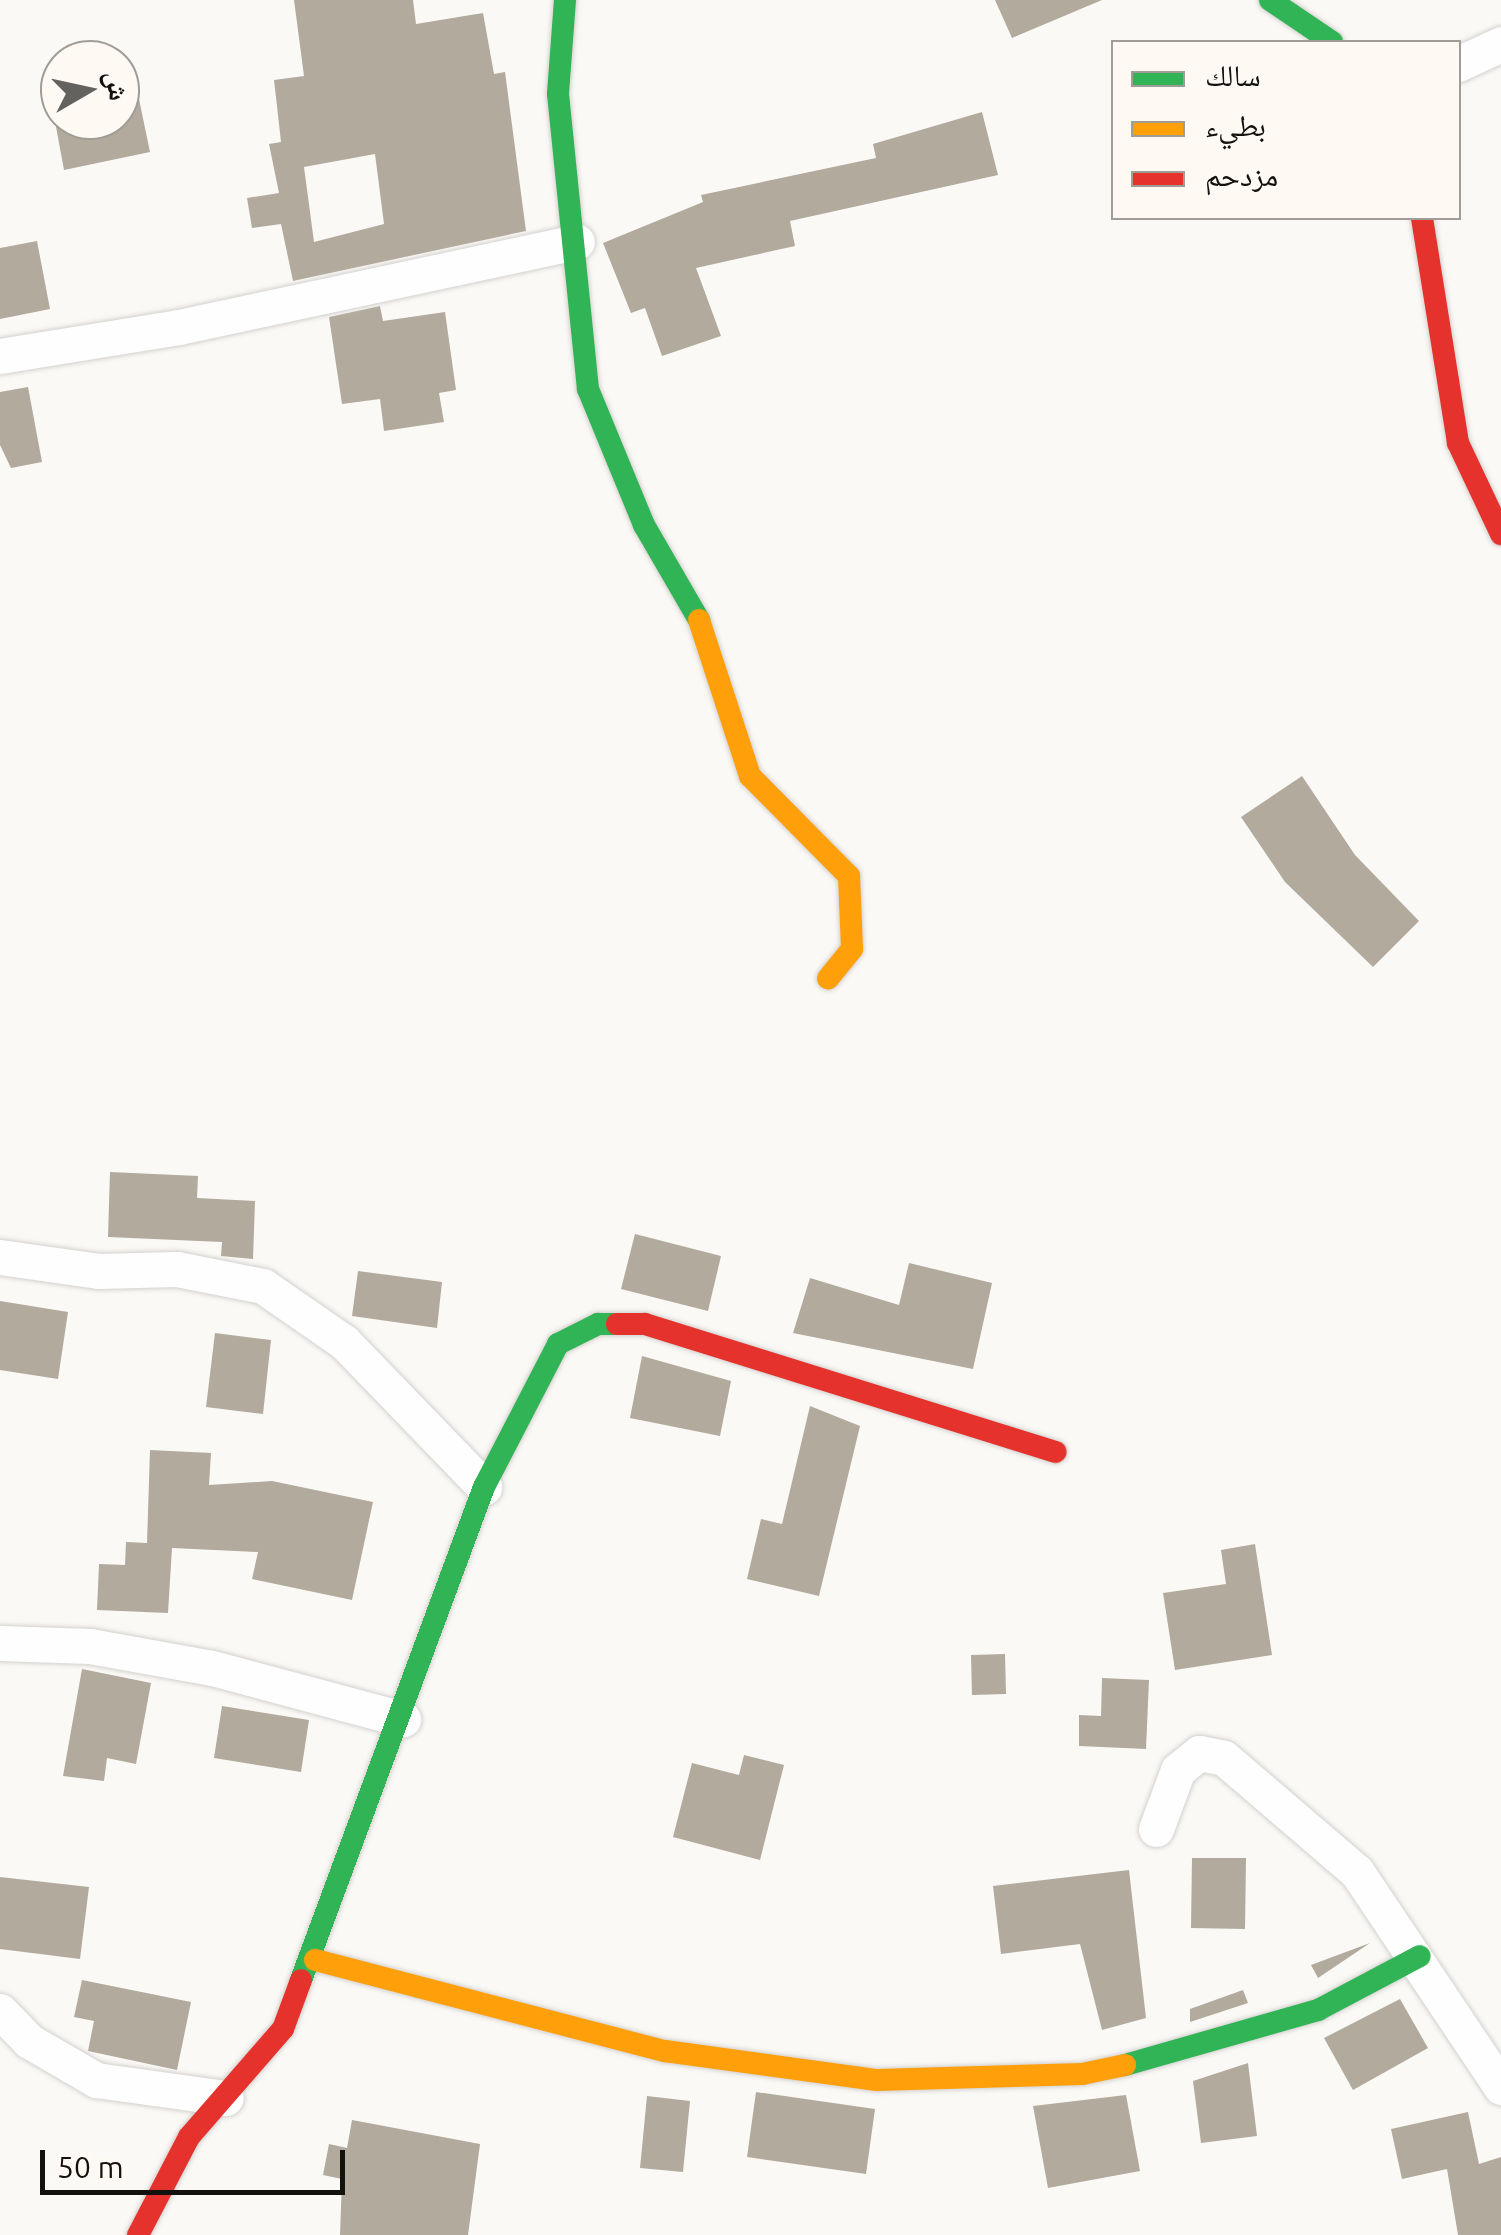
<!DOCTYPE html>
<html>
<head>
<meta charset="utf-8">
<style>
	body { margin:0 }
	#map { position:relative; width:1501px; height:2235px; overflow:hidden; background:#fbf9f6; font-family:Ubuntu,"Noto Naskh Arabic",sans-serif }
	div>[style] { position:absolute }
	.building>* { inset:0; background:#b1aa9d }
	.roads { filter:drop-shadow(0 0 2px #d3d1ce) drop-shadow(0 0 2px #d3d1ce) }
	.street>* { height:35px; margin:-17.5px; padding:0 17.5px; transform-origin:17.5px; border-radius:17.5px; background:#fefefe }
	.fast>* { height:22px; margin:-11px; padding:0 11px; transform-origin:11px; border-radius:11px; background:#30b455 }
	.slow>* { height:22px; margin:-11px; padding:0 11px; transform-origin:11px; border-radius:11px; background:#ff9f0a }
	.jam>* { height:22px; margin:-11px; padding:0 11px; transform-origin:11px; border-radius:11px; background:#e5322d }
	span { translate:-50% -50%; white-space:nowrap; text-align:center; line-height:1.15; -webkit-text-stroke:10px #fefaf3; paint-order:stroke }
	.legend { position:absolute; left:1111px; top:40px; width:350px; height:180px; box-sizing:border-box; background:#fefaf3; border:2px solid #a09d97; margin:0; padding:12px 18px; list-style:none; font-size:30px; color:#12110e }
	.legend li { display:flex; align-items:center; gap:20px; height:50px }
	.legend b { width:50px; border:2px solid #a09d97 }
	.north { position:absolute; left:40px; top:40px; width:100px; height:100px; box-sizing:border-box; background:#fefaf3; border:2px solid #a09d97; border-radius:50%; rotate:81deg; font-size:28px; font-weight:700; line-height:40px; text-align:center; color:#12110e }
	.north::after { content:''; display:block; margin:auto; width:35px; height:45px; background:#64625f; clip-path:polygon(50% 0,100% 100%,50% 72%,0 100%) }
	.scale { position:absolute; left:40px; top:2150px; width:305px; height:45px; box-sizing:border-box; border:5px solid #12110e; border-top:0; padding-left:12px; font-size:30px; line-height:35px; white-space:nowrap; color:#12110e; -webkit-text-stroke:8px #fefaf3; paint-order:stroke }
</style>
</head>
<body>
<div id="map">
	<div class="building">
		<div style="clip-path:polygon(evenodd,294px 0,413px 0,416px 24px,483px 13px,494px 74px,505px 72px,526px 231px,293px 281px,281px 224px,252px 228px,247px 198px,279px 193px,269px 144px,281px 142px,274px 80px,304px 76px,294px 0,375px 154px,384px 224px,314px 242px,304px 167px,375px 154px)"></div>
		<div style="clip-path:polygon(995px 0,1102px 0,1012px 38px)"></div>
		<div style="clip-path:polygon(139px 99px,150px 152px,64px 170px,54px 116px,120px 120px,120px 102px)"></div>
		<div style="clip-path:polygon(982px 112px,998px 175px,790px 221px,795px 246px,696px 268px,721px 336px,662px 356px,645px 308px,631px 313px,603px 243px,703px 202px,701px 195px,876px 158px,873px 144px)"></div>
		<div style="clip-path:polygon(37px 241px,50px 309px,0 319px,0 248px)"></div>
		<div style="clip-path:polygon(380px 306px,383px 321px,445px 312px,456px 390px,439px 393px,444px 422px,384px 431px,380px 399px,342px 404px,329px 317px)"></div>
		<div style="clip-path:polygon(28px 387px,42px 462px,11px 468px,0 445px,0 392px)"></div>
		<div style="clip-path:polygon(1302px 776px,1355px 855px,1419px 921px,1373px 967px,1285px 882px,1241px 817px)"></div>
		<div style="clip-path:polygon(110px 1172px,198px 1176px,197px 1198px,255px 1201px,253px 1259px,221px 1256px,222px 1242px,108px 1237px)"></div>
		<div style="clip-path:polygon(635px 1234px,721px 1256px,708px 1311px,621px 1289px)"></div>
		<div style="clip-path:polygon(909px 1263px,992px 1283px,973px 1369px,793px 1333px,810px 1278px,899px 1305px)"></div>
		<div style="clip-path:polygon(358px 1271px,442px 1282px,437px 1328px,352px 1316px)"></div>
		<div style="clip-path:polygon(0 1301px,68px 1312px,58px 1379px,0 1370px)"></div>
		<div style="clip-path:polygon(215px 1333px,271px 1340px,263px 1414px,206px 1407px)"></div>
		<div style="clip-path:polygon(642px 1356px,731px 1381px,720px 1436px,630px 1418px)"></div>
		<div style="clip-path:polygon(810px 1406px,860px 1426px,819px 1596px,747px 1579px,761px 1519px,782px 1524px)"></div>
		<div style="clip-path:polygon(150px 1450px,211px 1453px,209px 1485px,272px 1481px,373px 1502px,352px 1600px,252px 1579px,258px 1552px,172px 1548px,168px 1613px,97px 1610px,99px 1564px,125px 1565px,126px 1542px,147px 1543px)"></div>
		<div style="clip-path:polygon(1255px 1544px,1272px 1655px,1175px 1670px,1163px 1593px,1226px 1584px,1221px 1550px)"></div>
		<div style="clip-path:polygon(1005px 1654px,1006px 1694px,972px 1695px,971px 1655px)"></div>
		<div style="clip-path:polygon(82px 1669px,151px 1683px,136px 1764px,107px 1758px,104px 1781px,63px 1776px)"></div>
		<div style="clip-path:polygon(1102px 1678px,1149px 1680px,1146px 1749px,1079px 1746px,1079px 1715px,1101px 1716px)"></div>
		<div style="clip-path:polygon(222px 1706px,309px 1720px,301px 1772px,214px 1758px)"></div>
		<div style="clip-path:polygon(744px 1755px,784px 1765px,760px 1860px,673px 1837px,692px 1763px,739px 1775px)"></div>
		<div style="clip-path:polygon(1192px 1858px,1246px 1858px,1245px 1929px,1191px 1928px)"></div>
		<div style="clip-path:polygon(1129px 1870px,1146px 2018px,1102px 2030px,1080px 1944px,1001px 1954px,993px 1886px)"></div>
		<div style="clip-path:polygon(0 1877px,89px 1887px,80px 1959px,0 1949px)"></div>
		<div style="clip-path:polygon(1370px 1943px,1318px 1978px,1311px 1965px)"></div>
		<div style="clip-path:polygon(82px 1980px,191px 2002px,177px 2070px,88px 2051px,94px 2021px,74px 2017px)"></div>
		<div style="clip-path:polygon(1243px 1990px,1248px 2003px,1190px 2022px,1190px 2009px)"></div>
		<div style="clip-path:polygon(1400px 1999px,1428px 2048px,1353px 2090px,1324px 2038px)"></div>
		<div style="clip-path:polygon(1248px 2063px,1257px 2136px,1201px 2143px,1193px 2081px)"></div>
		<div style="clip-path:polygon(756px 2092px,875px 2109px,866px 2174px,747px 2157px)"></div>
		<div style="clip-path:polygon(1126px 2095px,1140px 2171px,1048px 2188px,1033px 2106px)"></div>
		<div style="clip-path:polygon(647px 2096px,690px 2101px,683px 2172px,640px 2168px)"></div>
		<div style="clip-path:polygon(1468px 2112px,1479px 2164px,1501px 2157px,1501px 2235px,1458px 2235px,1447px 2169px,1402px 2179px,1391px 2129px)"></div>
		<div style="clip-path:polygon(352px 2120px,480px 2144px,468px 2235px,340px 2235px,342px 2179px,323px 2175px,329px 2144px,347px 2148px)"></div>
	</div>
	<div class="roads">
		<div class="street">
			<div style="left:1458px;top:64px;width:47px;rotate:-24.9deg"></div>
			<div style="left:0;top:356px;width:181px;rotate:-9.2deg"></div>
			<div style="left:179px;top:327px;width:407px;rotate:-12.1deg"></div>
			<div style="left:0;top:1257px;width:99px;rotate:8.1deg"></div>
			<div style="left:98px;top:1271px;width:79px;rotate:-1.5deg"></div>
			<div style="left:177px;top:1269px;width:88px;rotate:11.2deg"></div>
			<div style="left:263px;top:1286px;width:98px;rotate:34.7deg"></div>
			<div style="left:344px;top:1342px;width:202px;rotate:46deg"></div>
			<div style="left:0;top:1643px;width:90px;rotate:1.9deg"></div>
			<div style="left:90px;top:1646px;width:124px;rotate:10.2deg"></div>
			<div style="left:212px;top:1668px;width:198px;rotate:15deg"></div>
			<div style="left:1156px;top:1829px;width:63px;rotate:-69.6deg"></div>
			<div style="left:1178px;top:1770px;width:27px;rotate:-39deg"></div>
			<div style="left:1199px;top:1753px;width:25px;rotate:11deg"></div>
			<div style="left:1224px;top:1758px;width:175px;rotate:40.6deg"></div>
			<div style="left:1357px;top:1872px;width:259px;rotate:56.2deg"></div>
			<div style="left:0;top:2011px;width:42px;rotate:46deg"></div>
			<div style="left:29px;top:2041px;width:78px;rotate:30.2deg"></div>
			<div style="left:96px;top:2080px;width:131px;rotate:7.9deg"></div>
		</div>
		<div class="fast">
			<div style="left:565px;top:0;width:94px;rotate:94.3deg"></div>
			<div style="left:558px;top:94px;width:297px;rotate:84.2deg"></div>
			<div style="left:588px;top:389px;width:147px;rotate:67.6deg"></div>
			<div style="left:644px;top:525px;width:110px;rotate:59.9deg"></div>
			<div style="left:1270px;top:0;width:75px;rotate:34.1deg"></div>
			<div style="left:301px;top:1980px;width:526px;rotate:-69.64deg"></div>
			<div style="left:484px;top:1487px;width:161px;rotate:-62.6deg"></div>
			<div style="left:558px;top:1344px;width:45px;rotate:-26.6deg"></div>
			<div style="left:598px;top:1324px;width:19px"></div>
			<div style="left:1125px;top:2065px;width:201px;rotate:-15.9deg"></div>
			<div style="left:1318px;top:2010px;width:115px;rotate:-27.9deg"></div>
		</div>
		<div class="slow">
			<div style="left:699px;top:620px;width:164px;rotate:71.9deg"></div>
			<div style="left:750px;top:776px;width:141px;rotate:45.3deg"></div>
			<div style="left:849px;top:876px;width:73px;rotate:87.6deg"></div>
			<div style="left:852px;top:949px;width:38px;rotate:129deg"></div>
			<div style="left:315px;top:1960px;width:362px;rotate:14.6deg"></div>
			<div style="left:665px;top:2051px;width:214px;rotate:7.8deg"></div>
			<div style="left:877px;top:2080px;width:205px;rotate:-1.7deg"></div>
			<div style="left:1082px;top:2074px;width:44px;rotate:-11.8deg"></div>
		</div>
		<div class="jam">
			<div style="left:1422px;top:218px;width:228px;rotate:80.9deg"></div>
			<div style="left:1458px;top:443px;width:101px;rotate:64.7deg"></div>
			<div style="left:617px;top:1324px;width:28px"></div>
			<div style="left:645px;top:1324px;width:430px;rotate:17.3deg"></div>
			<div style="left:138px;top:2235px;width:110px;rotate:-62.5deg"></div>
			<div style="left:189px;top:2137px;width:143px;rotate:-49deg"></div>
			<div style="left:283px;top:2029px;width:52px;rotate:-69.8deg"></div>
		</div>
	</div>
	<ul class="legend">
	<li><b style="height:12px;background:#30b455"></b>سالك</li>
	<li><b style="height:12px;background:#ff9f0a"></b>بطيء</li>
	<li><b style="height:12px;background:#e5322d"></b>مزدحم</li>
	</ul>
	<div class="north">ش</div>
	<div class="scale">50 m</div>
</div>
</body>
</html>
